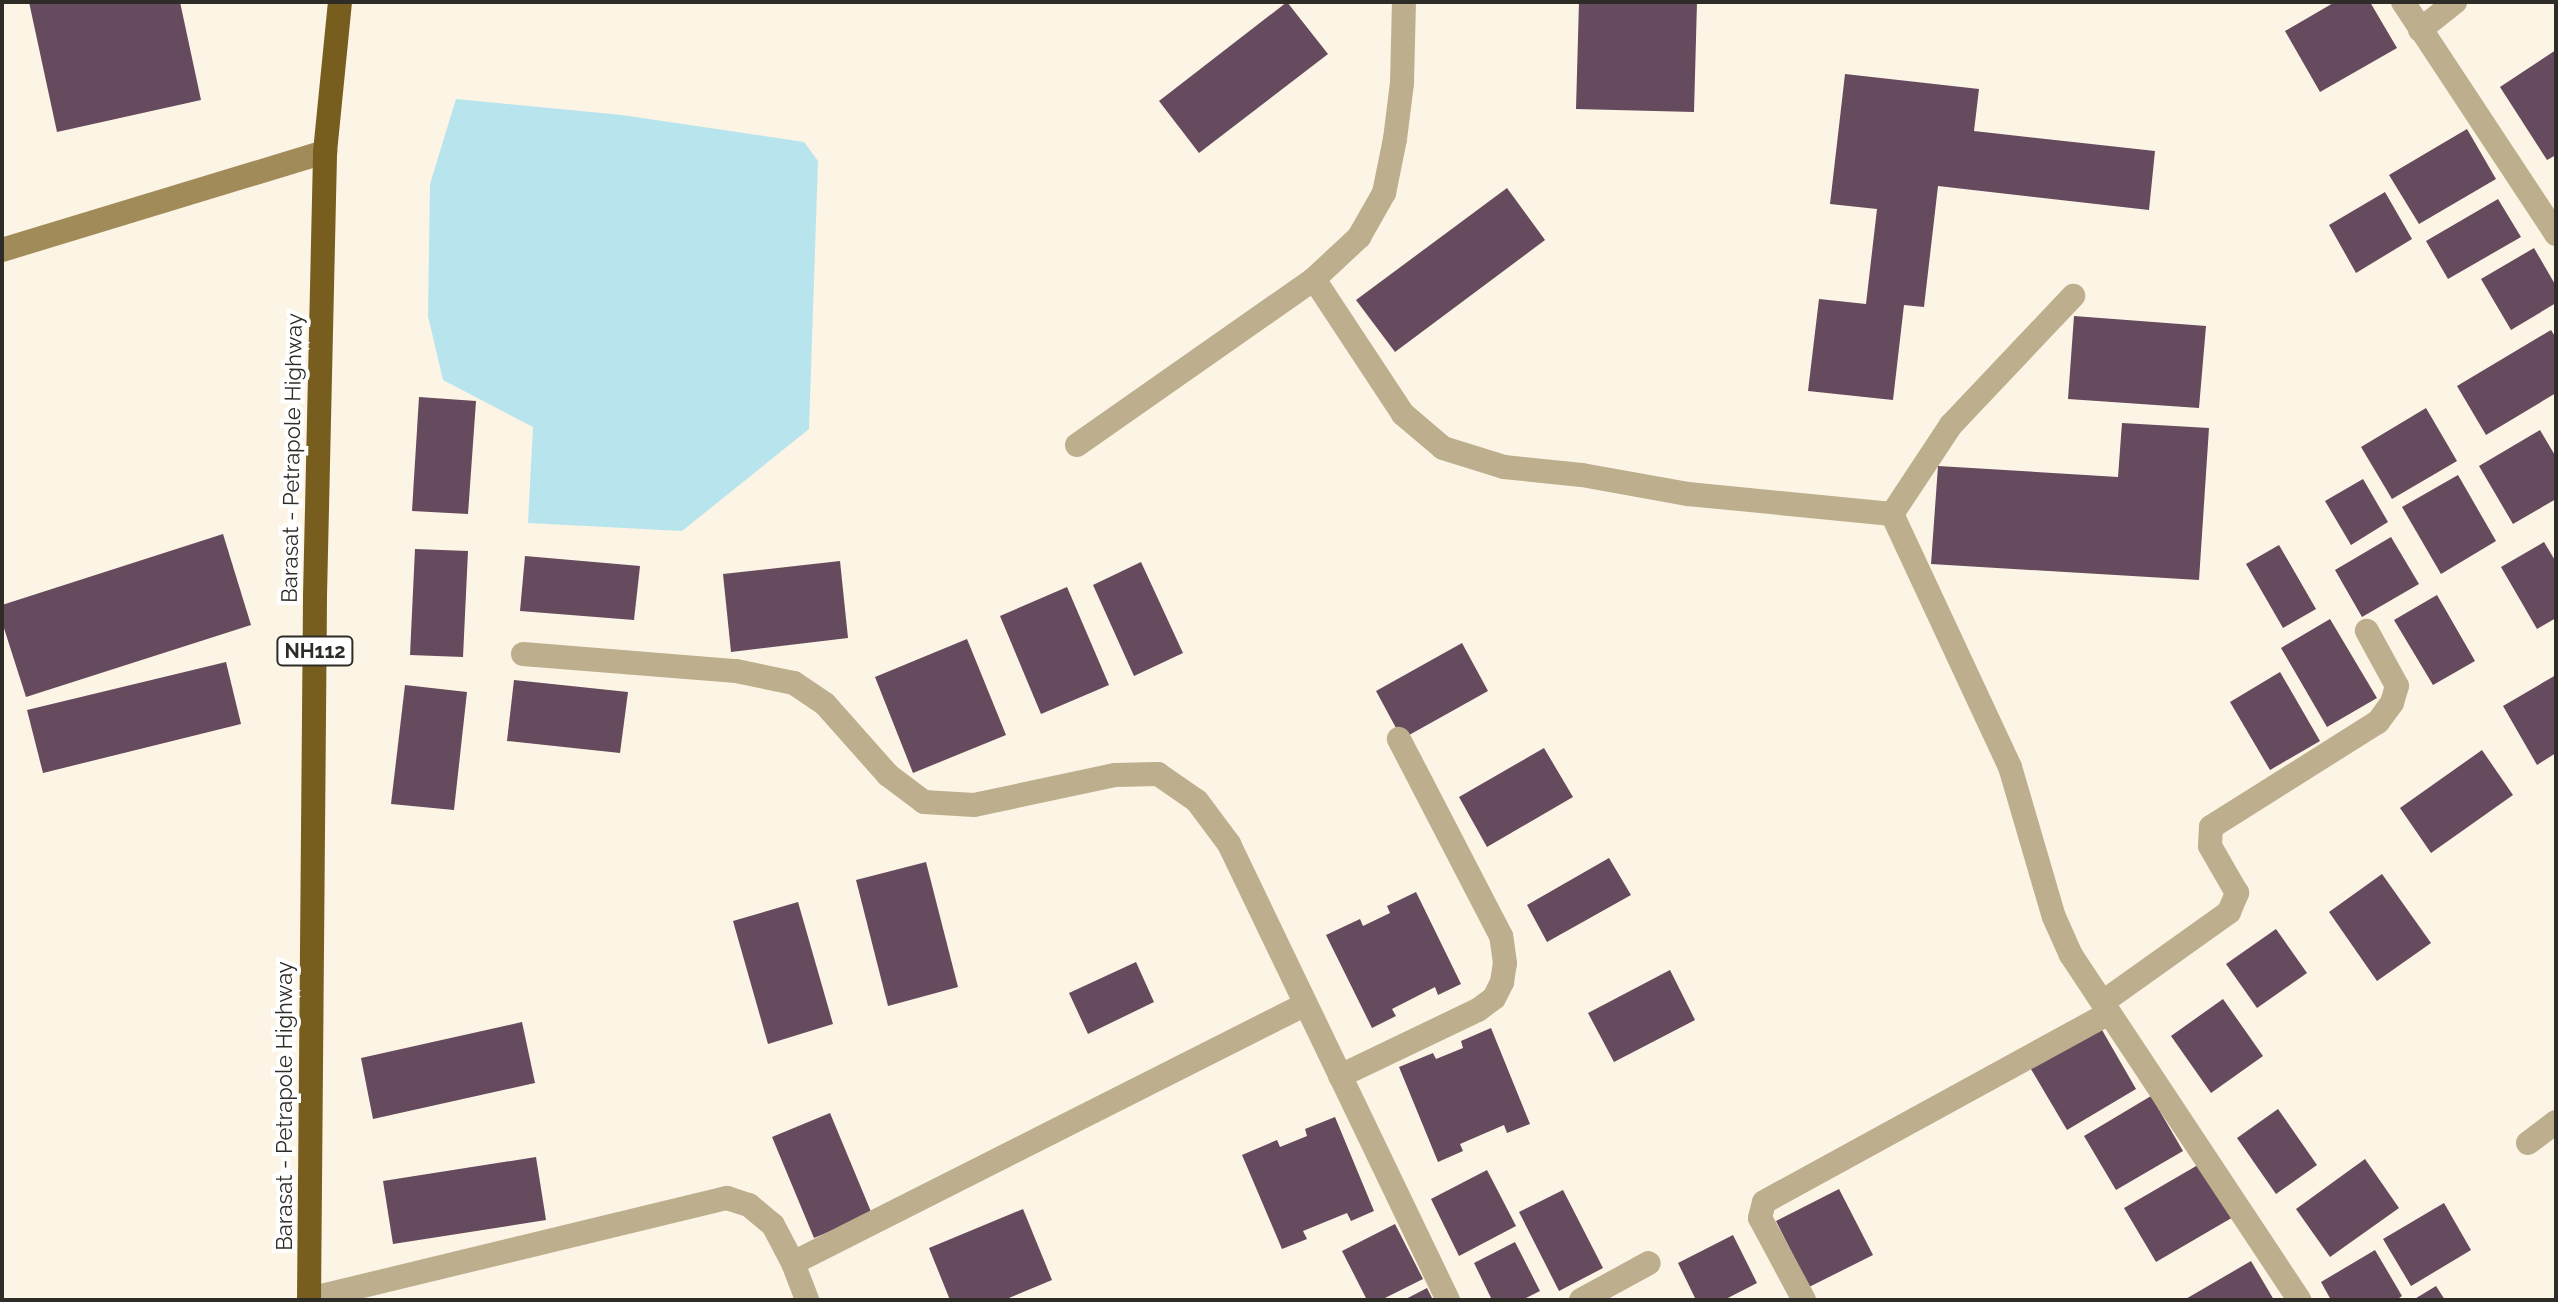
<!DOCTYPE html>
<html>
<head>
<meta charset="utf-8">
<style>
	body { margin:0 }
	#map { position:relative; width:2558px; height:1302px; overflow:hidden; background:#fcf4e5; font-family:Raleway,sans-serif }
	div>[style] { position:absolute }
	.water>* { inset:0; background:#b8e5ed }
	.building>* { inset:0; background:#664a5d }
	.street>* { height:24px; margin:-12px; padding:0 12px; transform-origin:12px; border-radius:12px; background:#bdae8d }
	.secondary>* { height:24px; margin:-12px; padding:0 12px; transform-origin:12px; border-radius:12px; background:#a18b59 }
	.highway>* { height:24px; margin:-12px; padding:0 12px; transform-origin:12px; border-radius:12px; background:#775e1e }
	span { translate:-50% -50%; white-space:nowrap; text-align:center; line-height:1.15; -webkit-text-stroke:8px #fff; paint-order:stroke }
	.shield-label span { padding:2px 6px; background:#fff; border:2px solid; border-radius:6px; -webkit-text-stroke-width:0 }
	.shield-label { font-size:20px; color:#2e2c26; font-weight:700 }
	.street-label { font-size:22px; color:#2e2c26 }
	.frame { position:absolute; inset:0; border:4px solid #2e2c26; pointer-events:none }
</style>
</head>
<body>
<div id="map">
	<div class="water">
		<div style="clip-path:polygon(456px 99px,622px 115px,804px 142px,818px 161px,809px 429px,682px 531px,528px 523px,533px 427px,443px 380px,428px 316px,430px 184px)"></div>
	</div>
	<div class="building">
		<div style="clip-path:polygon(29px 2px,180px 2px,201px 100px,57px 132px)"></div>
		<div style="clip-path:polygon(1287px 2px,1328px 54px,1199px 153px,1159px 101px)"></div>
		<div style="clip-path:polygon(1579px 2px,1697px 2px,1694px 112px,1576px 109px)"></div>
		<div style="clip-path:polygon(2335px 2px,2370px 2px,2397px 48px,2320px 92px,2285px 31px)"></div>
		<div style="clip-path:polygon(2556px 50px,2556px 155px,2547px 160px,2500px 87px)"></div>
		<div style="clip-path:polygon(1845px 74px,1979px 89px,1974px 131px,2155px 151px,2149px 210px,1938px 186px,1924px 307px,1904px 305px,1893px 400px,1808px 391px,1819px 299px,1866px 304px,1877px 209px,1830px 204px)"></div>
		<div style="clip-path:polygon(2467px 129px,2496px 179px,2419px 224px,2389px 175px)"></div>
		<div style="clip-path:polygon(1507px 188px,1545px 240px,1395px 352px,1356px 300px)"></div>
		<div style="clip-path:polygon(2385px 192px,2412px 239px,2356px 273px,2329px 225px)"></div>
		<div style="clip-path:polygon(2498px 199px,2521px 237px,2448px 279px,2426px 241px)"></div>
		<div style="clip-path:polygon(2534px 248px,2556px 286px,2556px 303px,2511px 330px,2481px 279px)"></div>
		<div style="clip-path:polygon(2074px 316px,2206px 326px,2199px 408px,2068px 399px)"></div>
		<div style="clip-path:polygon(2551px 330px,2556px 338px,2556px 393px,2486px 435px,2457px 386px)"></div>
		<div style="clip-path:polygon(419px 397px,476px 401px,468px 514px,412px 511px)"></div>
		<div style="clip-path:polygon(2426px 408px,2457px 461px,2392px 499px,2361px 447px)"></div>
		<div style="clip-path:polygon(2122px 423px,2209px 428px,2199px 580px,1931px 564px,1938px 466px,2118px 477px)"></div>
		<div style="clip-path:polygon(2540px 430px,2556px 457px,2556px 499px,2513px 524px,2479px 466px)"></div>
		<div style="clip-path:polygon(2458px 475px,2496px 541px,2441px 574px,2402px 507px)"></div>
		<div style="clip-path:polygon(2363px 479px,2388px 522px,2351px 545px,2325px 501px)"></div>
		<div style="clip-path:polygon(223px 534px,251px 625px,26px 697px,2px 622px,2px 605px)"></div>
		<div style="clip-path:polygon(2391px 537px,2419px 584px,2362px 617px,2335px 570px)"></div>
		<div style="clip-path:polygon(2544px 542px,2556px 562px,2556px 618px,2537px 629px,2501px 567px)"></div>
		<div style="clip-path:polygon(2279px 545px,2316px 609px,2283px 628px,2246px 564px)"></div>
		<div style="clip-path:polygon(415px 549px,468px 551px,463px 657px,410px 655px)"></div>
		<div style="clip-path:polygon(525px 556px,640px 566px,634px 620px,520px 611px)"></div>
		<div style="clip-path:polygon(840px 561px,848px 638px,731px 652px,723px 574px)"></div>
		<div style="clip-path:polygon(1141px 562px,1183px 653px,1134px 676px,1093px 585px)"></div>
		<div style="clip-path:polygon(1067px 587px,1109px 685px,1041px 714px,1000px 616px)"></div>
		<div style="clip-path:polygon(2437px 595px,2475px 661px,2433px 685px,2394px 620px)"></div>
		<div style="clip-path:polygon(2330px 619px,2377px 698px,2327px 727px,2281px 648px)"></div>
		<div style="clip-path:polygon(967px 639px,1006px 735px,913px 773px,875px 677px)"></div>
		<div style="clip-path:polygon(1462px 643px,1488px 691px,1402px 739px,1376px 691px)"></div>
		<div style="clip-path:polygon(226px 662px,241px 724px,43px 773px,27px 710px)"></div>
		<div style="clip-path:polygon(2280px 672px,2320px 741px,2270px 770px,2230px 702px)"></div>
		<div style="clip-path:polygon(2556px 675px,2556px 753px,2537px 765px,2503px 706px)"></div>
		<div style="clip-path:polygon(514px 680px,628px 692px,620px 753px,507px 741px)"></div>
		<div style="clip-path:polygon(405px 685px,467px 692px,454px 810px,391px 804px)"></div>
		<div style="clip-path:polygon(1544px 748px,1573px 797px,1487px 847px,1459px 797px)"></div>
		<div style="clip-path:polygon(2482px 750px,2513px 795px,2431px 853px,2400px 808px)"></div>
		<div style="clip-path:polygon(1609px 858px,1631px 895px,1547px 942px,1527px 905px)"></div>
		<div style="clip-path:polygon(926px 862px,958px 987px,888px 1006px,856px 880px)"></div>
		<div style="clip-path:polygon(2382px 874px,2431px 943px,2377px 981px,2329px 912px)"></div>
		<div style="clip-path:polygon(1416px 892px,1461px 984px,1438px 995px,1435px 987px,1392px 1009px,1396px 1016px,1372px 1028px,1326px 935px,1360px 919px,1363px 926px,1390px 913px,1387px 906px)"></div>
		<div style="clip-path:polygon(798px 902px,833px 1024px,768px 1044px,733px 921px)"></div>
		<div style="clip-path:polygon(2276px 929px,2307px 973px,2257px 1008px,2226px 964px)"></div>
		<div style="clip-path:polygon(1136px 962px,1154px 1002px,1088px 1034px,1069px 993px)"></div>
		<div style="clip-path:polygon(1670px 970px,1695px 1020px,1614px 1062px,1588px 1013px)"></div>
		<div style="clip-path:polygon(2223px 999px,2263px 1056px,2211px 1093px,2171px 1036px)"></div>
		<div style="clip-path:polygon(522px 1022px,535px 1083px,373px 1119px,361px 1058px)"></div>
		<div style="clip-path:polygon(2098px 1023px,2136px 1089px,2067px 1130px,2028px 1064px)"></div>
		<div style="clip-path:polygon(1491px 1028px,1530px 1124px,1507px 1133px,1504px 1125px,1460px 1144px,1463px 1151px,1438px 1162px,1399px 1067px,1433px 1053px,1436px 1059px,1463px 1048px,1461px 1041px)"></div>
		<div style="clip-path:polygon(2151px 1096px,2183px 1151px,2116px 1190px,2084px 1136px)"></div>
		<div style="clip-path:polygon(2278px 1109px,2317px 1165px,2276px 1194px,2237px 1138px)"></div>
		<div style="clip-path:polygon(830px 1113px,872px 1214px,814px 1238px,772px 1137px)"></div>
		<div style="clip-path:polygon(1335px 1117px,1374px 1211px,1351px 1221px,1347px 1213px,1303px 1231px,1307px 1239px,1282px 1249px,1242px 1155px,1277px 1140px,1280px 1147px,1307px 1136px,1305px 1129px)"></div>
		<div style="clip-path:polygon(536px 1157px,546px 1220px,393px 1244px,383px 1181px)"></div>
		<div style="clip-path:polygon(2365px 1159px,2399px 1208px,2330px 1257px,2296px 1209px)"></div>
		<div style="clip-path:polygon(2203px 1162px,2235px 1216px,2156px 1262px,2124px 1208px)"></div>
		<div style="clip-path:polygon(1487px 1170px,1516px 1226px,1459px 1256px,1431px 1199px)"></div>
		<div style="clip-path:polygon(1839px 1189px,1873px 1255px,1809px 1287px,1776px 1221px)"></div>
		<div style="clip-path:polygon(1563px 1190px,1603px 1268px,1559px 1291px,1519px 1212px)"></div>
		<div style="clip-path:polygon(2444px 1203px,2471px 1250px,2411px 1286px,2383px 1239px)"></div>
		<div style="clip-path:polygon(1023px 1209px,1052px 1280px,1004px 1300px,950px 1300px,929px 1248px)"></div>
		<div style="clip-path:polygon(1395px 1224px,1423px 1279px,1381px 1300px,1367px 1300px,1342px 1251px)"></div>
		<div style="clip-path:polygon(1733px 1235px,1757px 1283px,1724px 1300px,1696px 1300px,1678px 1263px)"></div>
		<div style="clip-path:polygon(1515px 1242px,1540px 1291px,1522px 1300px,1492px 1300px,1474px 1263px)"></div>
		<div style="clip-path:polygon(2375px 1250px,2402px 1296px,2396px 1300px,2331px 1300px,2321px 1282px)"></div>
		<div style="clip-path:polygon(2251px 1261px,2274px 1300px,2184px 1300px)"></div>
		<div style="clip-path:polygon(2436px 1286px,2445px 1300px,2413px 1300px)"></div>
		<div style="clip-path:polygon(1427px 1288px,1433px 1300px,1404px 1300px)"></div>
	</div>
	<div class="street">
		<div style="left:2403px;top:2px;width:278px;rotate:56.6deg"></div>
		<div style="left:2420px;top:30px;width:45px;rotate:-38.7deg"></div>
		<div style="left:1314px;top:279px;width:162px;rotate:56.6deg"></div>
		<div style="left:1403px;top:414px;width:52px;rotate:40.4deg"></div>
		<div style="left:1443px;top:448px;width:64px;rotate:17.3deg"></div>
		<div style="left:1504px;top:467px;width:78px;rotate:5.9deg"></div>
		<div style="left:1582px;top:475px;width:108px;rotate:10.2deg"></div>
		<div style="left:1688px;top:494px;width:205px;rotate:5.6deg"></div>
		<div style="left:1892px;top:514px;width:107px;rotate:-56.5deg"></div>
		<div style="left:1951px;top:425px;width:178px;rotate:-46.6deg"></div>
		<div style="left:1077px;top:445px;width:289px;rotate:-35deg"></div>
		<div style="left:1314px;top:279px;width:62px;rotate:-43deg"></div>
		<div style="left:1359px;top:237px;width:51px;rotate:-60.4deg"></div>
		<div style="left:1384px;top:193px;width:55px;rotate:-78.5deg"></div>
		<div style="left:1395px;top:139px;width:56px;rotate:-82.9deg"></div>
		<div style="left:1402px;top:83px;width:81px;rotate:-88.6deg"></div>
		<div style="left:1892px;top:514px;width:279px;rotate:65deg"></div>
		<div style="left:2010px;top:767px;width:156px;rotate:73.7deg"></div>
		<div style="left:2054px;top:917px;width:42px;rotate:65.9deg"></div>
		<div style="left:2071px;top:955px;width:414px;rotate:56.5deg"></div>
		<div style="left:523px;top:654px;width:214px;rotate:4.6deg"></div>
		<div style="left:736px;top:671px;width:59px;rotate:11.7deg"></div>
		<div style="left:794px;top:683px;width:37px;rotate:34deg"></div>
		<div style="left:825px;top:704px;width:95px;rotate:48.4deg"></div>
		<div style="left:888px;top:775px;width:45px;rotate:36.9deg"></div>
		<div style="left:924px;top:802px;width:50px;rotate:3.4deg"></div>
		<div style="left:974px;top:805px;width:144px;rotate:-12deg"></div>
		<div style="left:1115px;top:775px;width:43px;rotate:-1.3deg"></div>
		<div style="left:1158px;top:774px;width:47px;rotate:34.7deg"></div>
		<div style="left:1197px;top:801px;width:54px;rotate:53.3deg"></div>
		<div style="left:1229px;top:844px;width:506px;rotate:64.35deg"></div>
		<div style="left:2103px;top:1002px;width:155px;rotate:-35.5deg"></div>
		<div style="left:2229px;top:912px;width:21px;rotate:-67deg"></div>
		<div style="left:2237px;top:893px;width:54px;rotate:-119.9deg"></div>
		<div style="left:2210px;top:846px;width:19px;rotate:-87deg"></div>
		<div style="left:2211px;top:827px;width:197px;rotate:-32.2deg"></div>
		<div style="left:2378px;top:722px;width:24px;rotate:-54deg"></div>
		<div style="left:2392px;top:703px;width:18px;rotate:-74deg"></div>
		<div style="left:2397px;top:686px;width:63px;rotate:-118.6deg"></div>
		<div style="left:1340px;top:1076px;width:153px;rotate:-25.6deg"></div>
		<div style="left:1478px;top:1010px;width:20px;rotate:-37deg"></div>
		<div style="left:1494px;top:998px;width:18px;rotate:-63deg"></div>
		<div style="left:1502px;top:982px;width:19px;rotate:-81deg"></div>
		<div style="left:1505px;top:963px;width:27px;rotate:-98deg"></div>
		<div style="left:1501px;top:936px;width:222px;rotate:-117.4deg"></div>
		<div style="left:2528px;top:1143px;width:35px;rotate:-37deg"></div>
		<div style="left:793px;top:1263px;width:572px;rotate:-26.79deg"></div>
		<div style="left:309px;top:1299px;width:430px;rotate:-13.6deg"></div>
		<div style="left:727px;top:1198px;width:23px;rotate:18deg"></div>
		<div style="left:749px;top:1205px;width:31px;rotate:40deg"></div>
		<div style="left:773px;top:1225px;width:43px;rotate:62.2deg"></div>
		<div style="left:793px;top:1263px;width:40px;rotate:69deg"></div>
		<div style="left:1581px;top:1300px;width:77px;rotate:-28.6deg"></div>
		<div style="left:1804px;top:1300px;width:93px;rotate:-118.2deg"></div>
		<div style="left:1760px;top:1218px;width:16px;rotate:-76deg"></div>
		<div style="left:1764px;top:1202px;width:393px;rotate:-28.7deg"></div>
	</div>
	<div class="secondary">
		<div style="left:2px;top:250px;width:338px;rotate:-16.9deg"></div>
	</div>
	<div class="highway">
		<div style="left:309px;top:1300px;width:704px;rotate:-89.51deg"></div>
		<div style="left:315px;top:596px;width:444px;rotate:-88.7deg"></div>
		<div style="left:325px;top:152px;width:151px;rotate:-84.3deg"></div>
	</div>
	<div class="shield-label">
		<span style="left:315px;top:651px">NH112</span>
	</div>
	<div class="street-label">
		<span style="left:292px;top:458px;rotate:-89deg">Barasat - Petrapole Highway</span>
		<span style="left:285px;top:1106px;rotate:-90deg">Barasat - Petrapole Highway</span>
	</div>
	<div class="frame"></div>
</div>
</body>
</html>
